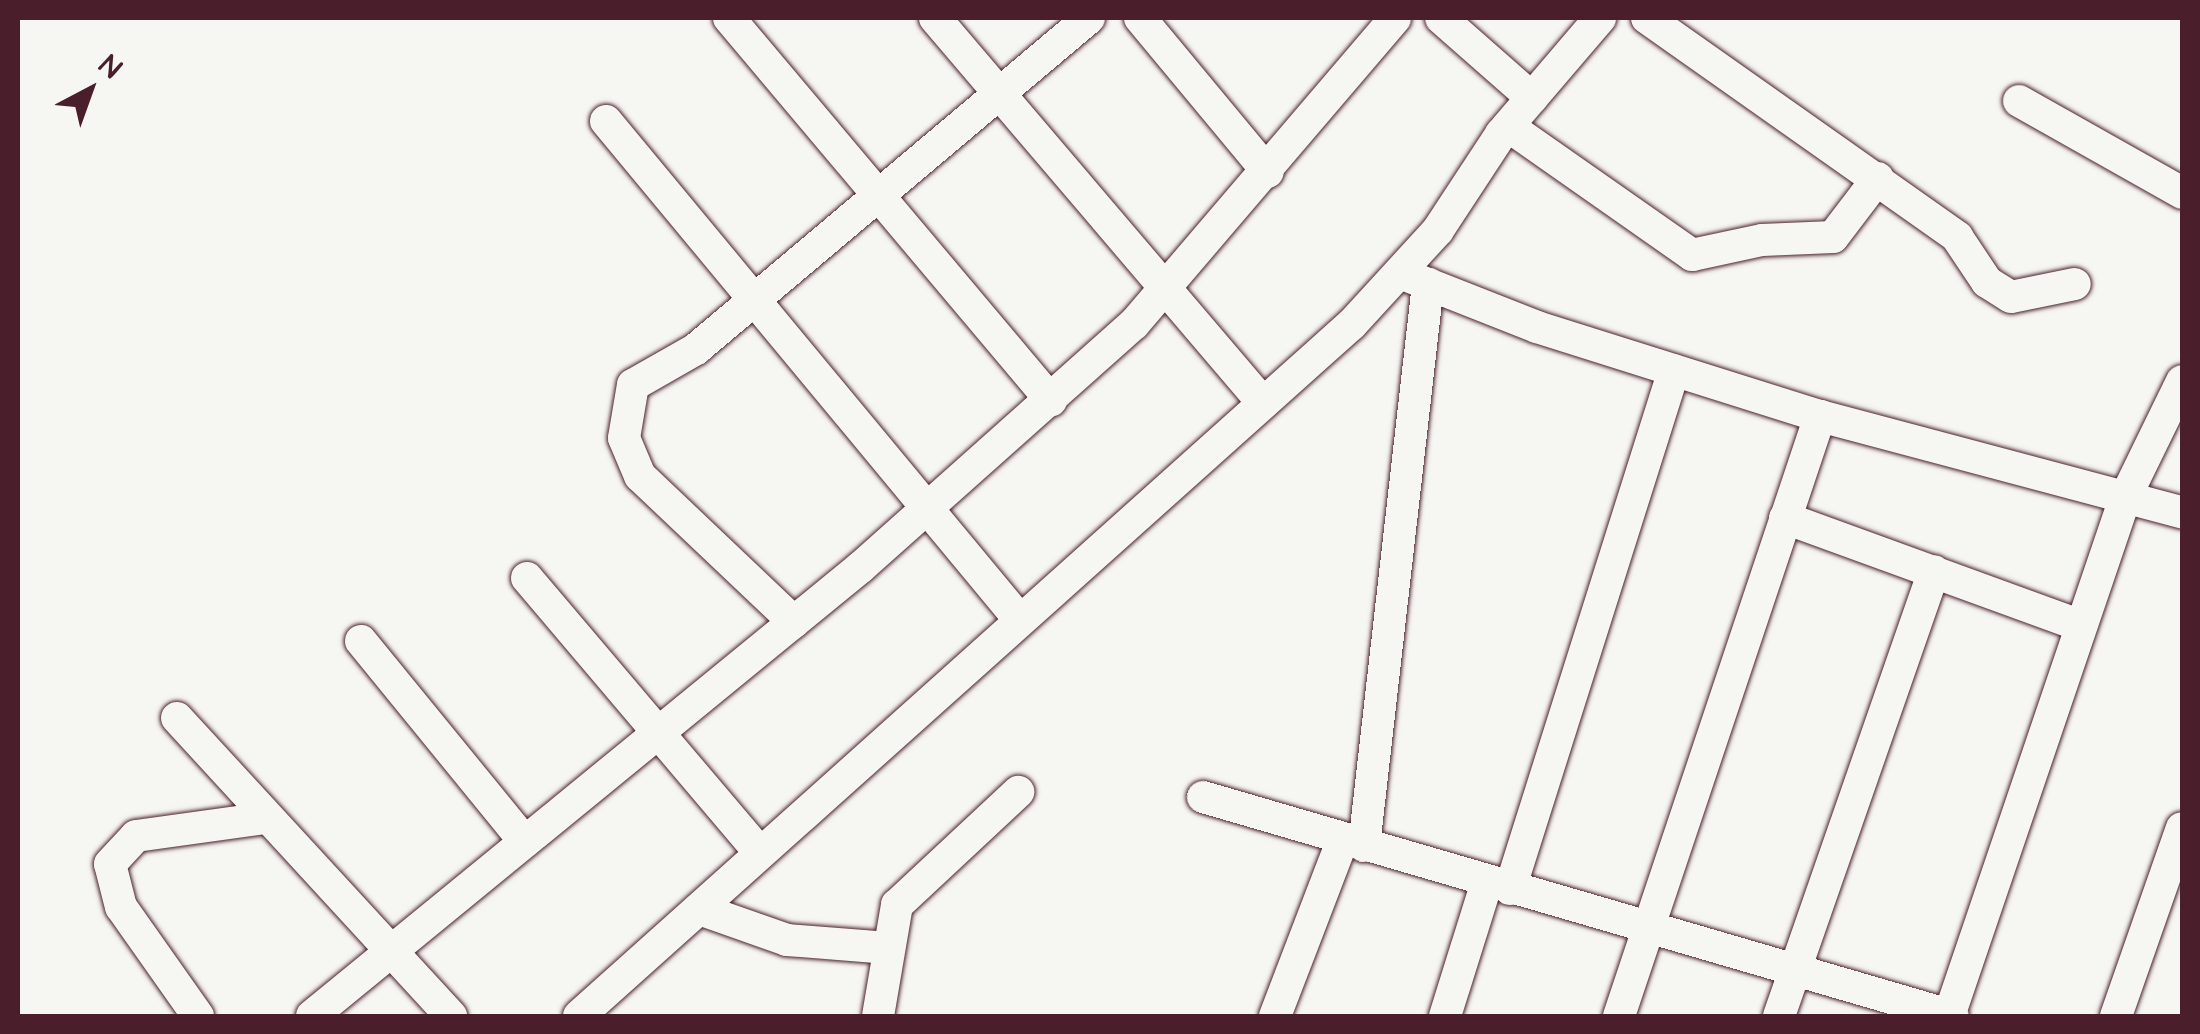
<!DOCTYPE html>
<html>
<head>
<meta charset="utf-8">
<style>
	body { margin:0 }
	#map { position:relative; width:2200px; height:1034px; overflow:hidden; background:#f6f6f2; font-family:"Architects Daughter",sans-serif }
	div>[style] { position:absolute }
	.roads { filter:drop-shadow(0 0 2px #4a1f2b) drop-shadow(0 0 2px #4a1f2b) }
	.street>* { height:32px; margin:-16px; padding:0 16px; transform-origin:16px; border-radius:16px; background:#f6f6f2 }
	span { translate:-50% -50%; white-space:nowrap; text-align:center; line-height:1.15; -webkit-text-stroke:8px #f6f6f2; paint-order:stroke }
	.frame { position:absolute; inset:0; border:20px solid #4a1f2b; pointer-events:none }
	.north { position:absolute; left:40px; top:40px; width:100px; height:100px; -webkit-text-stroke:8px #f6f6f2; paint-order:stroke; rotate:41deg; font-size:28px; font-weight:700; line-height:40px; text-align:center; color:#4a1f2b }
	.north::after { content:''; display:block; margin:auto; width:35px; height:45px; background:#4a1f2b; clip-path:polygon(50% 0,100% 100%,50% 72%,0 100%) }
</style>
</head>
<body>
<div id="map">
	<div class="roads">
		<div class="street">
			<div style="left:729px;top:18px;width:500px;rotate:49.9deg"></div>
			<div style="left:935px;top:18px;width:506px;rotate:49.57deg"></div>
			<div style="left:1140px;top:18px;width:200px;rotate:50.3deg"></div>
			<div style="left:1441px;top:18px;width:121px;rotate:41.3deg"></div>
			<div style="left:1647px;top:18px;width:380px;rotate:35.2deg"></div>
			<div style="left:1957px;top:237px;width:54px;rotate:56.3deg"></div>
			<div style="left:1987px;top:282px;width:28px;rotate:32deg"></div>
			<div style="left:2011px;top:297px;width:65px;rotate:-11.5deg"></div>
			<div style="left:2019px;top:101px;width:187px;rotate:29.4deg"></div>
			<div style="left:606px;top:121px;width:647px;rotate:50.33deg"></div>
			<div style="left:1508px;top:126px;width:225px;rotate:35deg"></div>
			<div style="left:1692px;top:255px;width:72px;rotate:-12.1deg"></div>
			<div style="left:1762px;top:240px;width:71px;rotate:-2.4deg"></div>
			<div style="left:1833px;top:237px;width:74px;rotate:-52.7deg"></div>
			<div style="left:1400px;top:273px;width:147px;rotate:21.5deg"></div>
			<div style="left:1537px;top:327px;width:297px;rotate:17.5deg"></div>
			<div style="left:1820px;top:416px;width:375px;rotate:14.9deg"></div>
			<div style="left:1785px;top:518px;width:315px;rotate:20deg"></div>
			<div style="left:527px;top:578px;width:360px;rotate:49.7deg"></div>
			<div style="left:794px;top:622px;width:212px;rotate:-136.5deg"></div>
			<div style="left:640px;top:476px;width:41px;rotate:-112.8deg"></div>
			<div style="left:624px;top:438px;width:54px;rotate:-80.4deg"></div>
			<div style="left:633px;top:385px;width:73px;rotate:-29.7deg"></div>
			<div style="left:696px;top:349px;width:514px;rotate:-40.11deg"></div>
			<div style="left:361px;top:641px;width:259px;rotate:50.8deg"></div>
			<div style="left:177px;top:718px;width:405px;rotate:47.4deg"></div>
			<div style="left:1203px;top:797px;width:781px;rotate:16.28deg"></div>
			<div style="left:1364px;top:846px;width:566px;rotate:-83.5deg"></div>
			<div style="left:1510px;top:889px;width:544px;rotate:-72.46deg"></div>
			<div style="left:699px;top:909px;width:93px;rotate:19.4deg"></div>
			<div style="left:787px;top:940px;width:102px;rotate:4.5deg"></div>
			<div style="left:198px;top:1016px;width:133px;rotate:-125.2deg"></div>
			<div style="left:121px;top:907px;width:44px;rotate:-104.3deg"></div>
			<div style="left:110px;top:864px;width:38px;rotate:-47deg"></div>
			<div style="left:136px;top:836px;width:131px;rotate:-7.9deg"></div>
			<div style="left:312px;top:1016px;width:709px;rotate:-39.28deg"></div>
			<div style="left:861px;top:567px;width:365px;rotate:-41.7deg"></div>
			<div style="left:1134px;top:324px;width:402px;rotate:-49.5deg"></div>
			<div style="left:579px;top:1016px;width:1037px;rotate:-41.84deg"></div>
			<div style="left:1352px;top:324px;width:127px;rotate:-47.5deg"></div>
			<div style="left:1438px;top:230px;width:115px;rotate:-56.7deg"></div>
			<div style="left:1501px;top:134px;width:153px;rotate:-49.5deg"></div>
			<div style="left:878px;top:1016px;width:113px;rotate:-80.3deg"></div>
			<div style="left:897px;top:905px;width:166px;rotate:-43deg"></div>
			<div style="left:1275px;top:1016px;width:190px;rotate:-69deg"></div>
			<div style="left:1445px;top:1016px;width:140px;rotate:-72.6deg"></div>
			<div style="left:1619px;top:1016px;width:633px;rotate:-71.48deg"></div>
			<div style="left:1779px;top:1016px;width:471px;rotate:-70.8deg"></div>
			<div style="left:1949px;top:1016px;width:547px;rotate:-71.23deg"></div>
			<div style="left:2125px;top:498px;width:130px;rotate:-64deg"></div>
			<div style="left:2116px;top:1016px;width:199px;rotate:-70.7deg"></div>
		</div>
	</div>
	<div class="frame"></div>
	<div class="north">N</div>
</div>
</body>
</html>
